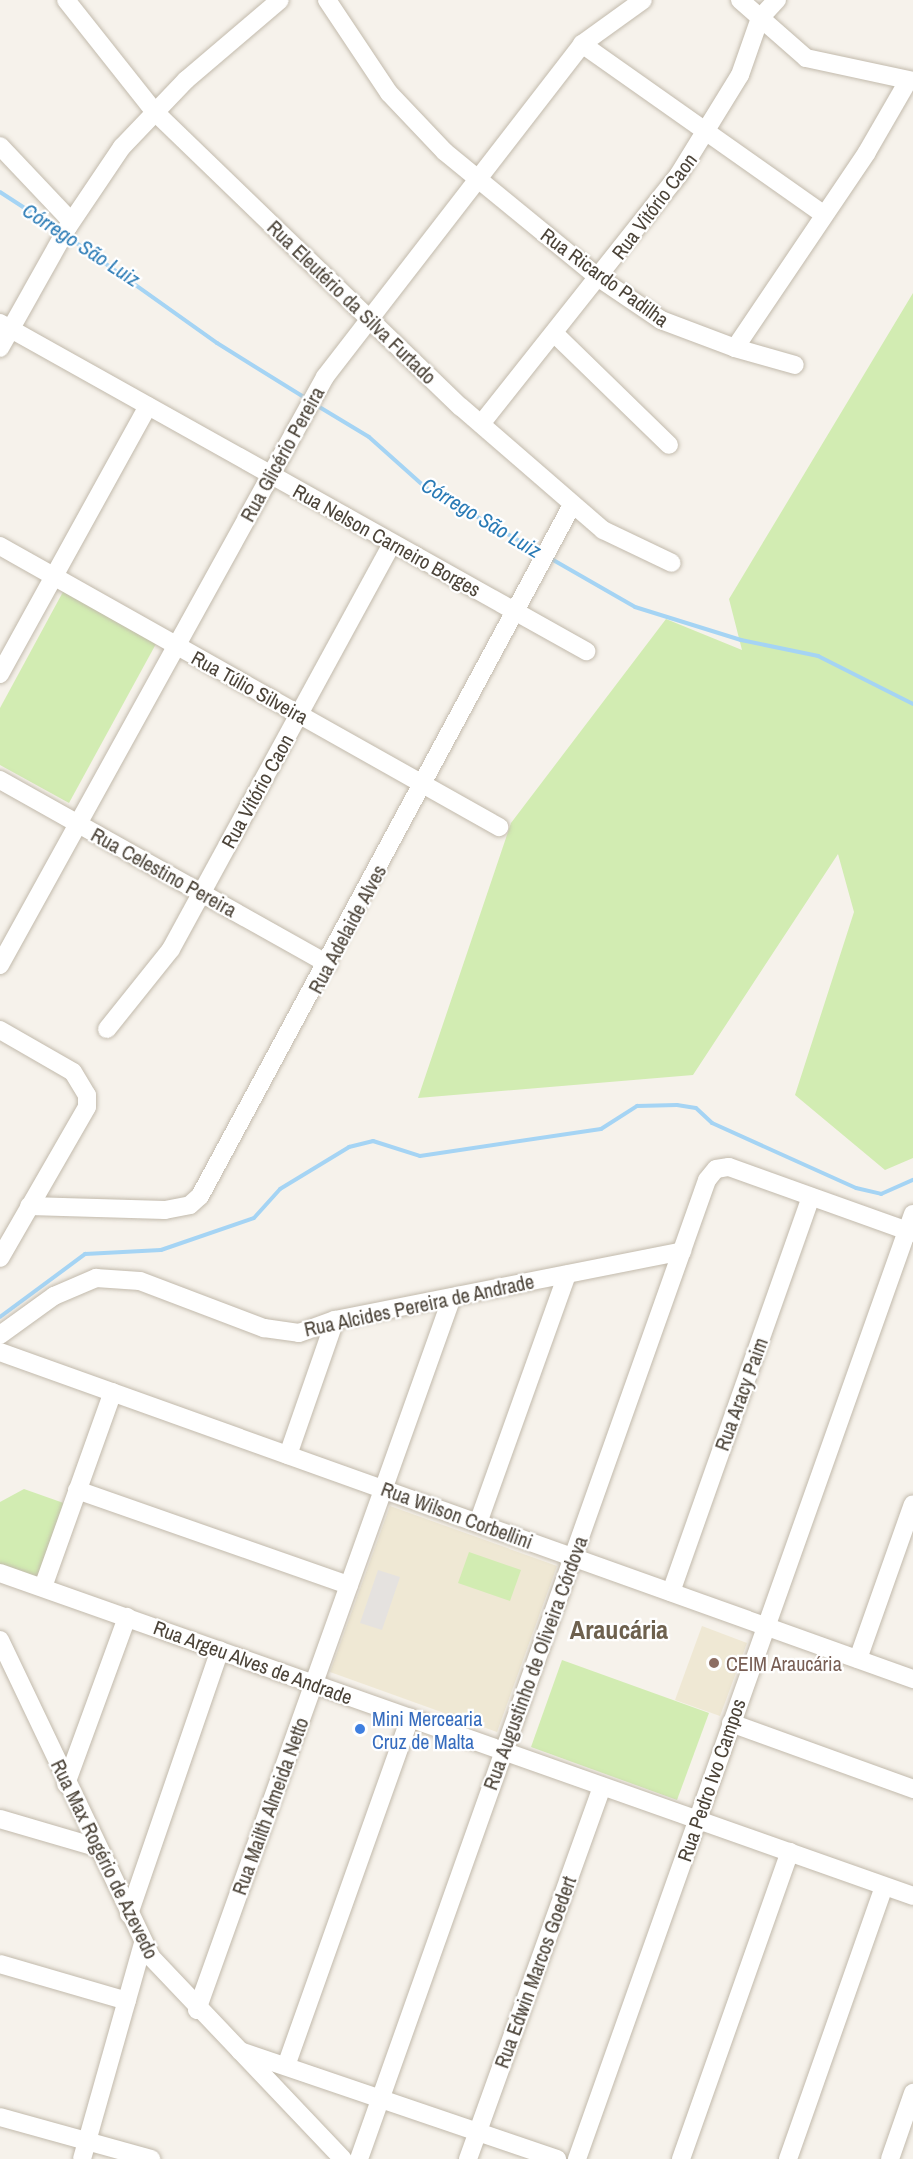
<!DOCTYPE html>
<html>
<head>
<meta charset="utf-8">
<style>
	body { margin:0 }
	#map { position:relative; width:913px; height:2159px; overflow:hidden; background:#f6f2eb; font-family:"Archivo Narrow",sans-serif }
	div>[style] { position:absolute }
	.education>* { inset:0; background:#efe8d4 }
	.green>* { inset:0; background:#d2ecb2 }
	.parking>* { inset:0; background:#e5e2df }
	.stream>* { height:4px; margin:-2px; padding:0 2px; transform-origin:2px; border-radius:2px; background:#a5d4f4 }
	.roads { filter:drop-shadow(0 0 2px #c2baac) drop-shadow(0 0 2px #c2baac) }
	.minor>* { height:18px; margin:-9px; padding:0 9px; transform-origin:9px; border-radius:9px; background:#fff }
	.dots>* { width:16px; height:16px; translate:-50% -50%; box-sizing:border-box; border:3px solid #fff; border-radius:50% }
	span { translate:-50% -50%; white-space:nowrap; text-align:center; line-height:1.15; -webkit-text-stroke:4.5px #fff; paint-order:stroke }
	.street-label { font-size:20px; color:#4b4338 }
	.education-label { font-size:20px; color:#785e54 }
	.left { translate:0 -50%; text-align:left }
	.shop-label { font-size:20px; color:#366cbe }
	.water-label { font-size:21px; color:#297ab5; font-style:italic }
	.district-label { font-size:26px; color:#6e614e; font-weight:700 }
</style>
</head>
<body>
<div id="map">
	<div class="education">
		<div style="clip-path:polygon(390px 1506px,557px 1566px,497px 1732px,330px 1672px)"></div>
		<div style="clip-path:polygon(702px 1626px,747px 1643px,720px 1716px,675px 1700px)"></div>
	</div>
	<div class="green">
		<div style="clip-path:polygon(913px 293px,913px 1158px,885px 1170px,795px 1095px,854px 912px,838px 854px,693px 1075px,418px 1098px,511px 823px,666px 619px,742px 650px,729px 599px)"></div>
		<div style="clip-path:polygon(64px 590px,157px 642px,69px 803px,0 765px,0 708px)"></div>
		<div style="clip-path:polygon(24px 1489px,72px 1506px,43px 1587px,0 1573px,0 1502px)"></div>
		<div style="clip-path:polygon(469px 1552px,521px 1570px,510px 1601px,458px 1583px)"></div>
		<div style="clip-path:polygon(562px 1660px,709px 1713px,677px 1800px,531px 1747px)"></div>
	</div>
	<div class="parking">
		<div style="clip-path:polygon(378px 1570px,400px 1577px,382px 1630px,360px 1623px)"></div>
	</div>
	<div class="stream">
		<div style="left:0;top:192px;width:72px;rotate:33deg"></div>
		<div style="left:68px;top:237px;width:183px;rotate:35.4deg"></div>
		<div style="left:217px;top:343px;width:106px;rotate:31.9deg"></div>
		<div style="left:316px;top:405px;width:62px;rotate:31.1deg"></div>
		<div style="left:369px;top:437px;width:75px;rotate:41.8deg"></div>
		<div style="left:425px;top:487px;width:131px;rotate:29.7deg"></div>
		<div style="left:548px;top:557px;width:100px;rotate:29.9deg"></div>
		<div style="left:635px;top:607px;width:111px;rotate:17.3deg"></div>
		<div style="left:741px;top:640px;width:79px;rotate:11.7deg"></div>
		<div style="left:818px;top:656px;width:106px;rotate:26.8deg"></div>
		<div style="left:0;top:1317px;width:106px;rotate:-36.5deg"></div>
		<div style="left:85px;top:1254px;width:76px;rotate:-3deg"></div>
		<div style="left:161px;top:1250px;width:98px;rotate:-19deg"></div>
		<div style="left:254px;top:1218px;width:39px;rotate:-48deg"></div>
		<div style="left:280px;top:1189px;width:81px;rotate:-31.3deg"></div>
		<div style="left:349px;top:1147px;width:25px;rotate:-14deg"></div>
		<div style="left:373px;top:1141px;width:49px;rotate:17.7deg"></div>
		<div style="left:420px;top:1156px;width:183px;rotate:-8.5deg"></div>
		<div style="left:601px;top:1129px;width:43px;rotate:-32.6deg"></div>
		<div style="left:637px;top:1106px;width:40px;rotate:-1.4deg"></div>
		<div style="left:677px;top:1105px;width:19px;rotate:9deg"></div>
		<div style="left:696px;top:1108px;width:22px;rotate:43deg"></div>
		<div style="left:712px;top:1123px;width:158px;rotate:24.3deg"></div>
		<div style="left:856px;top:1188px;width:26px;rotate:13deg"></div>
		<div style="left:881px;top:1194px;width:35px;rotate:-24deg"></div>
	</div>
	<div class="roads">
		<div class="minor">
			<div style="left:66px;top:0;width:142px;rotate:51.6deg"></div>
			<div style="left:154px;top:111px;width:426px;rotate:44deg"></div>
			<div style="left:461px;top:407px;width:188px;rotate:40.9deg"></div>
			<div style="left:603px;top:530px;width:76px;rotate:25.6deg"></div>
			<div style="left:327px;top:0;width:112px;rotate:56.3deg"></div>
			<div style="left:389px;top:93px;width:81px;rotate:46.5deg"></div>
			<div style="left:445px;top:152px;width:199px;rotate:39.3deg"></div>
			<div style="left:599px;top:278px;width:75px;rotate:34.1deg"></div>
			<div style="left:661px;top:320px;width:79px;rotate:20.7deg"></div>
			<div style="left:735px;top:348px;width:236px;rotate:-56deg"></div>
			<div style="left:867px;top:152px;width:82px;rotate:-60deg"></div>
			<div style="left:740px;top:0;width:88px;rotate:41.3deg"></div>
			<div style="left:806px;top:58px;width:109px;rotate:12.1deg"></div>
			<div style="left:582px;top:44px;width:294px;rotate:35.2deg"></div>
			<div style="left:0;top:146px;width:103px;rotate:46.6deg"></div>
			<div style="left:0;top:323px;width:672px;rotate:29.24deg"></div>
			<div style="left:555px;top:334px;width:159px;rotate:44.2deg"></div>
			<div style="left:0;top:348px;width:139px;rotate:-60.7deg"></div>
			<div style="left:68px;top:227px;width:97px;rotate:-56deg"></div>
			<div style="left:122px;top:147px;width:93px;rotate:-46.3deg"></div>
			<div style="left:186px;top:80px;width:123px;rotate:-40.4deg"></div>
			<div style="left:735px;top:348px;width:62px;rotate:15.8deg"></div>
			<div style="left:481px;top:424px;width:319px;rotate:-51.6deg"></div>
			<div style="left:679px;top:174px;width:116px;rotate:-58.4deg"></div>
			<div style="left:740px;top:75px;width:60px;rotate:-70.7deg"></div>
			<div style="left:760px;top:18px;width:25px;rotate:-47deg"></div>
			<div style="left:0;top:546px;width:573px;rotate:29.39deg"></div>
			<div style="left:0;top:674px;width:306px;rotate:-61.1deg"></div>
			<div style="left:0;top:780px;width:376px;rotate:29.3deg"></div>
			<div style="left:0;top:965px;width:672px;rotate:-61.07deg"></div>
			<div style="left:325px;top:377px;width:421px;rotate:-52.3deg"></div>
			<div style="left:582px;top:44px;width:75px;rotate:-35.8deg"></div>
			<div style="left:107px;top:1029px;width:102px;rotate:-51.3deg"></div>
			<div style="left:171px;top:949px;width:462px;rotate:-61.4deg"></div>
			<div style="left:0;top:1030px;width:84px;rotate:29.9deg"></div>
			<div style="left:73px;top:1072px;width:27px;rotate:59deg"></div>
			<div style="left:87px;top:1095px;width:12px;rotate:90deg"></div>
			<div style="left:87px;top:1107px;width:174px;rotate:119.9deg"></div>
			<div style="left:29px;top:1206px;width:136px;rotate:1.7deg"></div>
			<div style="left:165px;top:1210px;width:25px;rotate:-11deg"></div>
			<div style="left:190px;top:1205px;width:13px;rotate:-42deg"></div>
			<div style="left:200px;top:1196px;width:785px;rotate:-61.7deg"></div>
			<div style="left:0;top:1335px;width:67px;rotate:-35.8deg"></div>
			<div style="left:54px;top:1296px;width:46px;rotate:-23.2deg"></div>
			<div style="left:96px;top:1278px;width:44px;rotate:3.9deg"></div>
			<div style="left:140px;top:1281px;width:133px;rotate:20.8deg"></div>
			<div style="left:264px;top:1328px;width:35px;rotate:8deg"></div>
			<div style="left:299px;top:1333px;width:38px;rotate:-20deg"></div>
			<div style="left:335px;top:1320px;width:354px;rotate:-11.2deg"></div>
			<div style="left:0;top:1352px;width:970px;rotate:19.71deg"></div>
			<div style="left:288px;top:1455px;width:143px;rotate:-70.8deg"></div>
			<div style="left:77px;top:1490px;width:288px;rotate:19.3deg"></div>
			<div style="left:478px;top:1523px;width:264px;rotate:-70.3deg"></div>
			<div style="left:0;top:1573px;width:968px;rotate:19.48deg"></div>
			<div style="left:43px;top:1587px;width:207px;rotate:-70.3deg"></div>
			<div style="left:671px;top:1592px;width:419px;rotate:-70.5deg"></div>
			<div style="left:0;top:1640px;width:352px;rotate:64.5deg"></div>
			<div style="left:152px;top:1958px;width:277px;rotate:46.5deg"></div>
			<div style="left:858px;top:1659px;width:164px;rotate:-70.5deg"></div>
			<div style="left:731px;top:1723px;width:194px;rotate:19.9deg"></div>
			<div style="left:66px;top:1784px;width:178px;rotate:-69.9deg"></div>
			<div style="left:0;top:1819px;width:100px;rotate:16.3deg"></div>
			<div style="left:129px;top:1914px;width:279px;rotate:-71deg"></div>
			<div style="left:0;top:1964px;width:132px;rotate:16.2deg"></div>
			<div style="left:197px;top:2010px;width:757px;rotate:-70.32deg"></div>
			<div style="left:240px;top:2051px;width:335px;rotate:18.8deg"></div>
			<div style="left:286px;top:2066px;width:370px;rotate:-70.4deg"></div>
			<div style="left:0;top:2117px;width:157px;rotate:15.5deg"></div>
			<div style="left:82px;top:2159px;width:224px;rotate:-74.2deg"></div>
			<div style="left:359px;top:2159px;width:1039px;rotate:-70.43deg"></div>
			<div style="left:707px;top:1180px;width:14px;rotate:-51deg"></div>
			<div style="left:716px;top:1169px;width:13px;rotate:-9deg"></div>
			<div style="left:729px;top:1167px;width:195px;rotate:19.7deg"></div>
			<div style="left:468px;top:2159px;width:396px;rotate:-70.2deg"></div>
			<div style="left:577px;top:2159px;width:1003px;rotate:-70.43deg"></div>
			<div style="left:681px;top:2159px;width:326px;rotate:-70.5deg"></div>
			<div style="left:788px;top:2159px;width:289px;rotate:-70.6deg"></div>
			<div style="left:890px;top:2159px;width:70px;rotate:-70.8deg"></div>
		</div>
	</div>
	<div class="dots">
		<div style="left:714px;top:1663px;background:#8d6e63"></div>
		<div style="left:360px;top:1729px;background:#3f7fe0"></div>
	</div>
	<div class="street-label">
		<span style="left:654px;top:206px;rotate:-53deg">Rua Vitório Caon</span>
		<span style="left:605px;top:277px;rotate:36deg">Rua Ricardo Padilha</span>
		<span style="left:352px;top:302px;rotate:44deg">Rua Eleutério da Silva Furtado</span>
		<span style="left:282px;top:454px;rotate:-61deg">Rua Glicério Pereira</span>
		<span style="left:387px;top:540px;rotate:29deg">Rua Nelson Carneiro Borges</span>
		<span style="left:250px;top:687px;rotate:29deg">Rua Túlio Silveira</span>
		<span style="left:257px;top:791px;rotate:-61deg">Rua Vitório Caon</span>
		<span style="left:164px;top:872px;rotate:29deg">Rua Celestino Pereira</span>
		<span style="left:347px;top:929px;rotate:-62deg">Rua Adelaide Alves</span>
		<span style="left:419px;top:1305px;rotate:-12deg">Rua Alcides Pereira de Andrade</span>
		<span style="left:741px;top:1394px;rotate:-70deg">Rua Aracy Paim</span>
		<span style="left:457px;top:1515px;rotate:20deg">Rua Wilson Corbellini</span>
		<span style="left:253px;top:1662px;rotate:20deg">Rua Argeu Alves de Andrade</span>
		<span style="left:535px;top:1663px;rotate:-70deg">Rua Augustinho de Oliveira Córdova</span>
		<span style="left:711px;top:1780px;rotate:-71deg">Rua Pedro Ivo Campos</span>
		<span style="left:270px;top:1806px;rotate:-70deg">Rua Mailth Almeida Netto</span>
		<span style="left:105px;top:1859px;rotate:64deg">Rua Max Rogério de Azevedo</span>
		<span style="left:535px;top:1972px;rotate:-70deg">Rua Edwin Marcos Goedert</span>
	</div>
	<div class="education-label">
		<span class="left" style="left:726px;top:1663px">CEIM Araucária</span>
	</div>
	<div class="shop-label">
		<span class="left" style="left:372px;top:1730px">Mini Mercearia<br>Cruz de Malta</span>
	</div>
	<div class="water-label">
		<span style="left:81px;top:245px;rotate:33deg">Córrego São Luiz</span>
		<span style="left:481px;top:518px;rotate:31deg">Córrego São Luiz</span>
	</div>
	<div class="district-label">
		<span style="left:619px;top:1630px">Araucária</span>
	</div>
</div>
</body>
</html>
